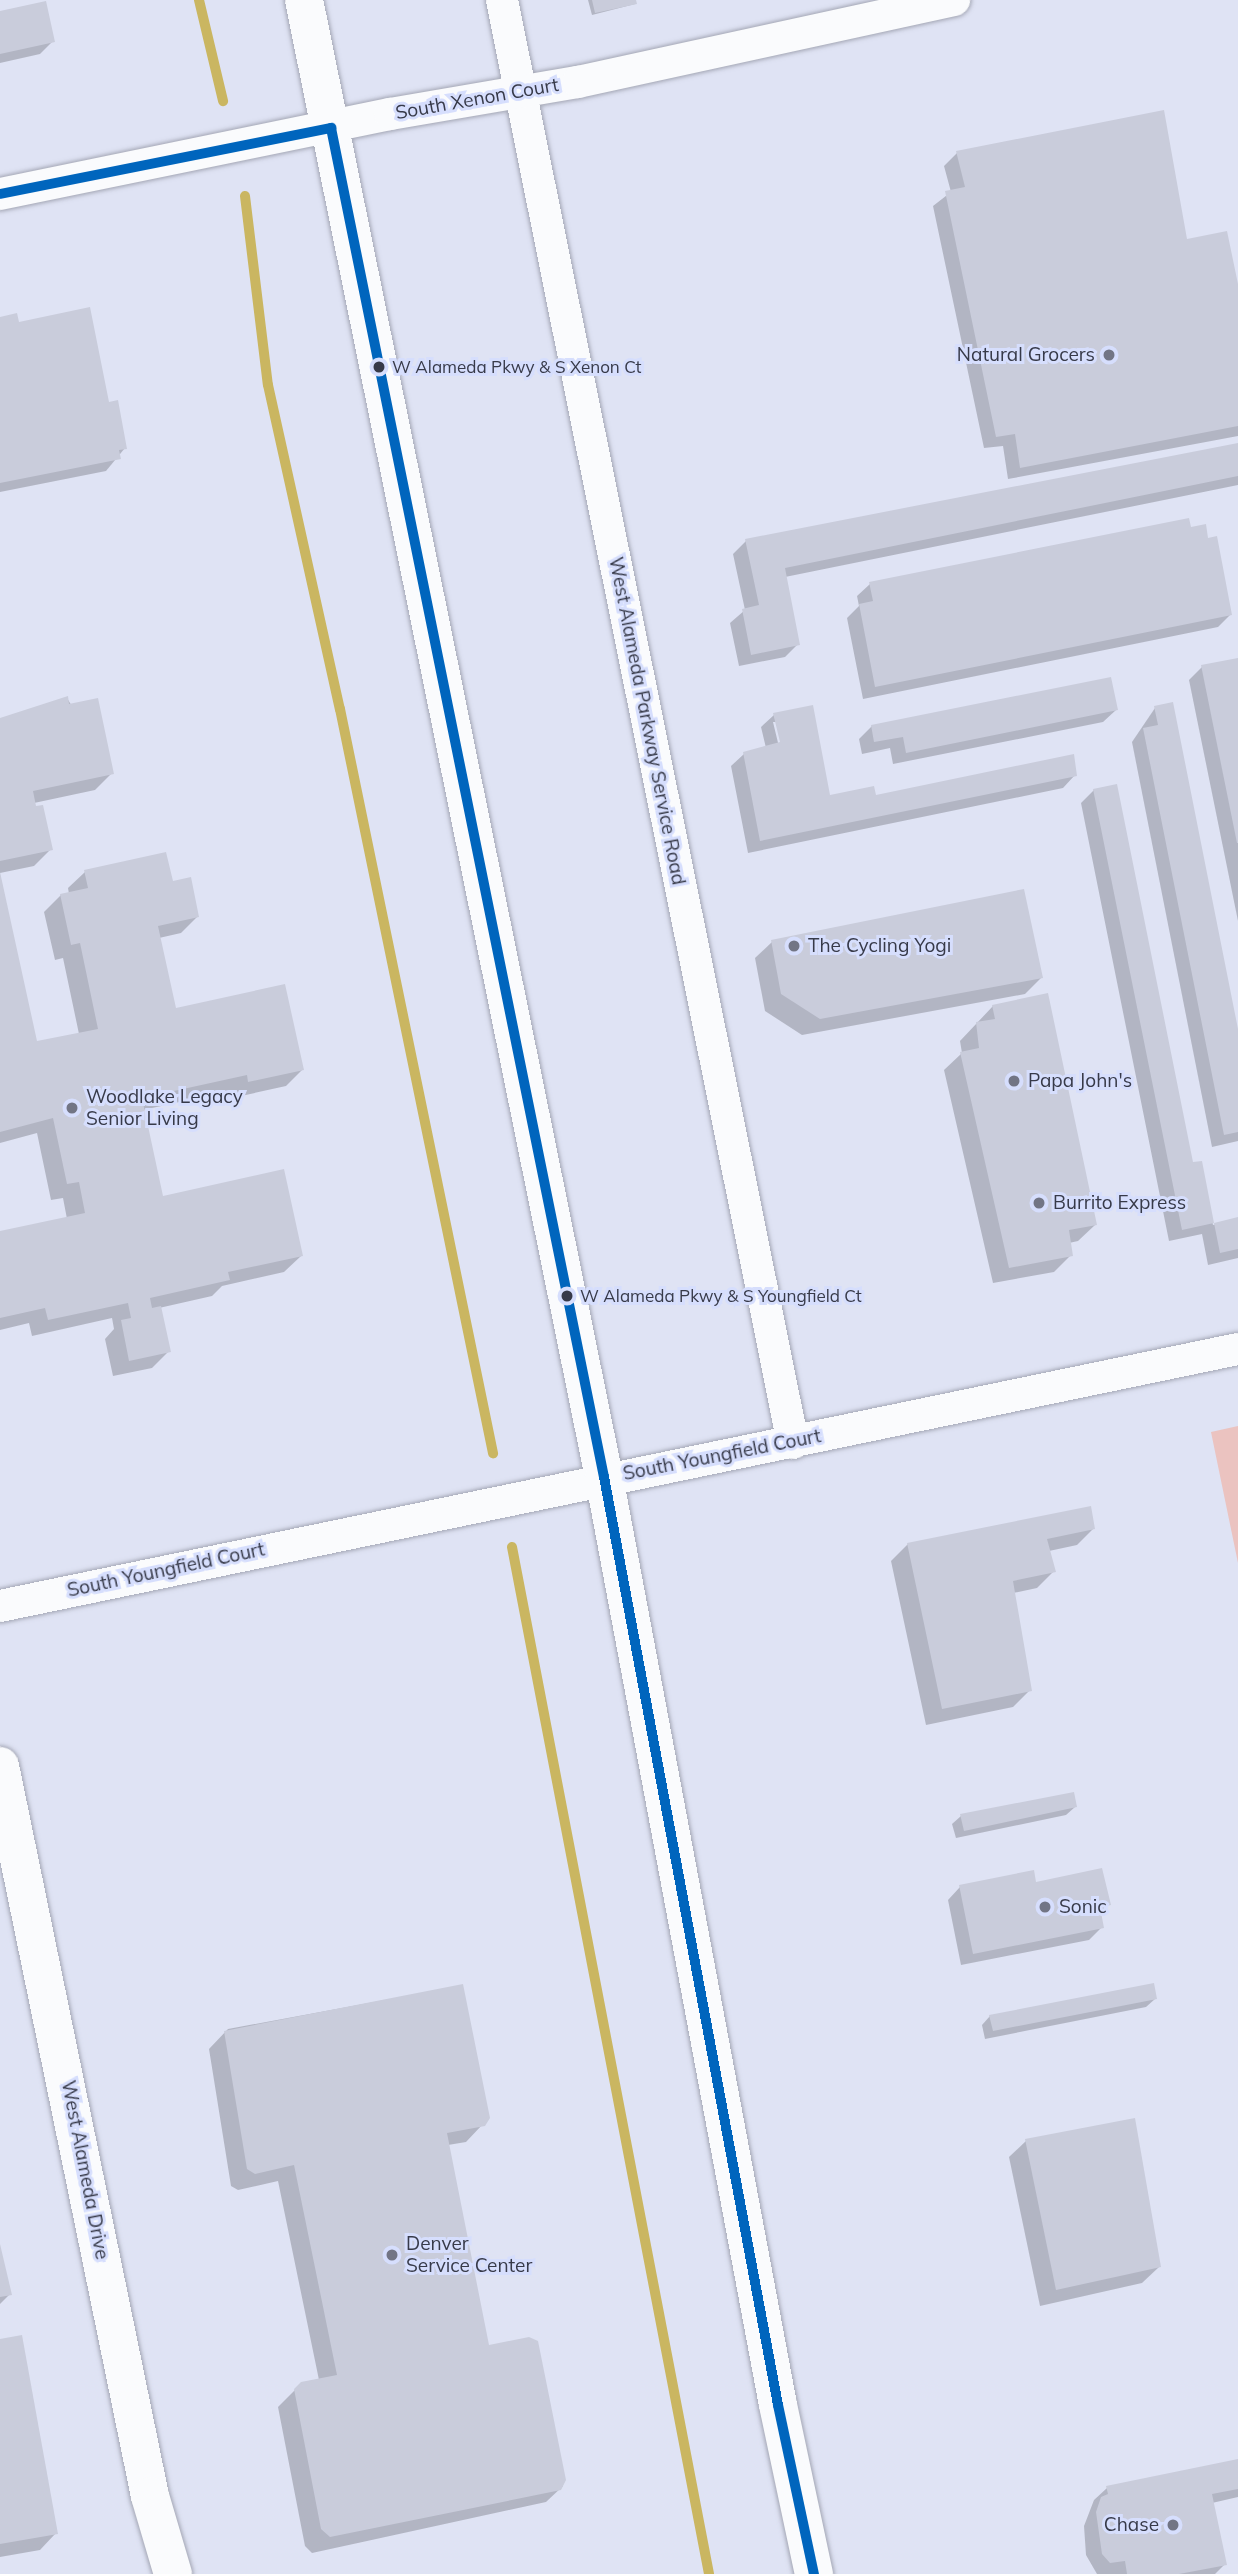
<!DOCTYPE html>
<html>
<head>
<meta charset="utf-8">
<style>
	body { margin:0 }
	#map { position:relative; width:1238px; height:2574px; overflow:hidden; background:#dfe3f4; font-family:Mulish,sans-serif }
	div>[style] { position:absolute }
	.green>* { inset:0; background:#ebc3c0 }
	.shadow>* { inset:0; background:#0003 }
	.stream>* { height:10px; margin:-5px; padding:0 5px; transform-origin:5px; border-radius:5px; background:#cab661 }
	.building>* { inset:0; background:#c9ccdb }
	.roads { filter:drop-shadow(0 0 2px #a4a7b5) drop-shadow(0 0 2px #a4a7b5) }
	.street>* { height:32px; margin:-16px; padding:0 16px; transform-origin:16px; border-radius:16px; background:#fafbfd }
	.secondary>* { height:38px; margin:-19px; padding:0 19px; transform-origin:19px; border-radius:19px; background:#fafbfd }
	.bus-1>* { height:10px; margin:-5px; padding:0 5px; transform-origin:5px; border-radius:5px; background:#0065bd }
	.dots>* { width:19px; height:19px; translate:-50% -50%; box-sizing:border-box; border:4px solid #d6defd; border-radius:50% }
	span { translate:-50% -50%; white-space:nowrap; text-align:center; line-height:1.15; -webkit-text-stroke:6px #d6defd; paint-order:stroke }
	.bus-label { font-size:17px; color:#373a49 }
	.left { translate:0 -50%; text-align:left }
	.street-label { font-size:19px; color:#373a49 }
	.poi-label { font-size:19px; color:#373a49 }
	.right { translate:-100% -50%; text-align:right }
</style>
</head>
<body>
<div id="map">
	<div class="green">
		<div style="clip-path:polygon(1238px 1426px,1238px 1563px,1211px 1432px)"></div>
	</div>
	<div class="shadow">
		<div style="clip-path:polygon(588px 0,635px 0,635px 4px,592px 15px)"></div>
		<div style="clip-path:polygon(0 13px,53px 41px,40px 54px,0 63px)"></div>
		<div style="clip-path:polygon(957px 153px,1238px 292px,1238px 436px,1008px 479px,1003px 446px,984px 448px,933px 206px,951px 192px,944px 166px)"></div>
		<div style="clip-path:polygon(0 319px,17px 324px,107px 404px,125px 448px,106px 471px,0 492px)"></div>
		<div style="clip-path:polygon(1238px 445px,1238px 485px,785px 577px,798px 644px,785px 657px,739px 666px,730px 623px,745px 610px,733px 554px,746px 541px)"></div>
		<div style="clip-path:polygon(870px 584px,1230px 615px,1218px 627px,863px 699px,847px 618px,859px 606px,857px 596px)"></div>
		<div style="clip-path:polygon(1238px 659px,1238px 921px,1189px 680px,1202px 667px)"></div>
		<div style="clip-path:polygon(67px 698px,112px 773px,95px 790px,34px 803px,51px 849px,34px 866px,0 873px,0 720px)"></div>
		<div style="clip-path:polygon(1155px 708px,1238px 1038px,1238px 1141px,1212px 1147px,1132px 742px)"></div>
		<div style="clip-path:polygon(1116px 710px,1103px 722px,893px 764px,890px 748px,862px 754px,859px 739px,872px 726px)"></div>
		<div style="clip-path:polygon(evenodd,774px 715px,829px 797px,875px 797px,1075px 775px,1063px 788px,748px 853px,731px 766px,744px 754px,766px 748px,761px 727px,774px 715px,773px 722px,777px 722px,784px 750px,780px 751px,773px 722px)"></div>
		<div style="clip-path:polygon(1094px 790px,1192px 1165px,1200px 1163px,1213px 1225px,1238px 1219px,1238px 1258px,1208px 1265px,1202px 1234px,1169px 1241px,1081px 803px)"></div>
		<div style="clip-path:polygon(85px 872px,171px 883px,197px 917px,181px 933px,159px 938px,174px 1010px,302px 1070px,286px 1086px,232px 1098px,230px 1091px,143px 1110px,161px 1198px,301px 1256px,284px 1272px,222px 1286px,212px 1296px,159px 1308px,169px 1351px,152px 1368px,113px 1376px,105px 1339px,114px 1329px,112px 1318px,32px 1336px,29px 1323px,0 1330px,0 1233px,67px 1219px,63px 1198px,51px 1200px,37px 1133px,0 1143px,0 875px,36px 1044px,79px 1034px,63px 958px,55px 960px,44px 912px,61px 895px,69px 894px,68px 888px)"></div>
		<div style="clip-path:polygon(772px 942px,1041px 978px,1025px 994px,802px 1035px,765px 1011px,755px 958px)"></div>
		<div style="clip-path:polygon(993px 1006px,1095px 1225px,1078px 1241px,1069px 1243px,1071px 1255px,1054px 1272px,993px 1283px,944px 1070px,962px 1053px,960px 1041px)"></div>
		<div style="clip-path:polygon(1093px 1529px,1077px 1545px,1049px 1551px,1054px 1571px,1037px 1588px,1013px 1593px,1030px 1690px,1013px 1707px,926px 1725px,891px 1561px,908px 1544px)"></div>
		<div style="clip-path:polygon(1075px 1807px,1066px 1815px,956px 1838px,952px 1824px,961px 1816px)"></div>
		<div style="clip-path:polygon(1034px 1884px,1109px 1904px,1099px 1914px,1102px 1927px,1089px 1940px,961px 1965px,948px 1900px,960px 1887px)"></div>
		<div style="clip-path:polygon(461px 1986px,483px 2124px,466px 2142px,448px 2145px,488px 2347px,563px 2486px,546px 2502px,312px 2553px,305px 2546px,278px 2407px,295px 2390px,319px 2380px,278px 2181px,238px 2190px,231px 2186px,209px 2049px,228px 2029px)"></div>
		<div style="clip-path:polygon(1155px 1999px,1146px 2007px,985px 2039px,982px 2025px,990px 2016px)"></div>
		<div style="clip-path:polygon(1026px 2141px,1159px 2267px,1142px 2283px,1040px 2306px,1009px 2157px)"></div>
		<div style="clip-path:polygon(0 2247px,10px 2294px,0 2304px)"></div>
		<div style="clip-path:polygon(0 2341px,56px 2533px,40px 2550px,0 2557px)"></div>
		<div style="clip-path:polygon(1238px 2461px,1238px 2497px,1212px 2503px,1225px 2564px,1215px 2574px,1097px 2574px,1086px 2555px,1084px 2526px,1094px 2500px,1107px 2488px)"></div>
	</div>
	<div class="stream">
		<div style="left:199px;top:0;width:104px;rotate:76.6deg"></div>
		<div style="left:245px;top:196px;width:190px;rotate:83.1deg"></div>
		<div style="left:268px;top:385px;width:332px;rotate:77.5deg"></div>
		<div style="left:340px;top:709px;width:760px;rotate:78.38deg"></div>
		<div style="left:512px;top:1547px;width:1046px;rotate:79.14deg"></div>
	</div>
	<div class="building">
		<div style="clip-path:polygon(592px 0,636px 0,637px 4px,595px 13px)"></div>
		<div style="clip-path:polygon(46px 1px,55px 42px,0 54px,0 11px)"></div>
		<div style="clip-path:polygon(1164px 110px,1187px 239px,1227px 231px,1238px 284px,1238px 426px,1020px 468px,1015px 434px,996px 437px,945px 191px,965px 187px,956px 151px)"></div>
		<div style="clip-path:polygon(90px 307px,109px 402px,118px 400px,127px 449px,119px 450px,121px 459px,0 483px,0 317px,17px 313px,19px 322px)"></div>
		<div style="clip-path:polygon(1238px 443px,1238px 476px,785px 568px,800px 645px,751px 655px,742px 609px,759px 605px,745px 539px)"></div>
		<div style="clip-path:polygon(1189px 518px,1191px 527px,1206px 524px,1208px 538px,1217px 536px,1232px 615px,875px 687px,859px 604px,873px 601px,869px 582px)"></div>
		<div style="clip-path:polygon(1238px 658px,1238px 843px,1237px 843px,1201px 665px)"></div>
		<div style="clip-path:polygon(1111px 677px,1118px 710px,906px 753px,903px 737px,874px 742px,871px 725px)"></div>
		<div style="clip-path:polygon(68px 696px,69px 704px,98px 698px,114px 774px,33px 791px,36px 806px,43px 805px,53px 850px,0 861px,0 718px)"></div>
		<div style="clip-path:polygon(1173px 702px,1238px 1029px,1238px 1132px,1224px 1135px,1143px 728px,1158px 725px,1154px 706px)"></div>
		<div style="clip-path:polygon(813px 705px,830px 795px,874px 786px,876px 795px,1074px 754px,1077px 776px,760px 841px,743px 752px,780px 742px,773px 713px)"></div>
		<div style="clip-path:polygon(1117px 784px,1193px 1162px,1202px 1161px,1214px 1223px,1182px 1230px,1093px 789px)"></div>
		<div style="clip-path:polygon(166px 852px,173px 881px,191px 877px,199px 917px,158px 926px,176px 1008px,285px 984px,304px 1070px,248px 1082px,247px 1075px,142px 1098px,163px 1196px,284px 1169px,303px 1256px,228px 1272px,230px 1280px,150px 1298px,152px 1308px,161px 1306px,171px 1352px,129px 1361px,121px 1320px,131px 1318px,128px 1303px,48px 1320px,45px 1308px,0 1318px,0 1231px,85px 1213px,79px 1182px,67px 1184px,53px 1118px,0 1132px,0 872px,37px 1041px,98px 1029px,80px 943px,71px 945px,60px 894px,88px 888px,84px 870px)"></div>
		<div style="clip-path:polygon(1024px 889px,1043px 978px,820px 1019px,781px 994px,771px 940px)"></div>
		<div style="clip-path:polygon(1048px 993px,1097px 1225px,1069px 1230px,1073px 1256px,1009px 1268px,960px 1052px,979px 1048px,976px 1022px,995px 1019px,992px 1005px)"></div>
		<div style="clip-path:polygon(1238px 1217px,1238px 1249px,1220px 1253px,1214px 1223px)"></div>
		<div style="clip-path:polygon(1091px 1506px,1095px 1529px,1047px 1539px,1056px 1572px,1013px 1581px,1032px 1691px,942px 1709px,907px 1543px)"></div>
		<div style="clip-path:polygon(1074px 1792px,1077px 1807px,964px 1831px,960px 1814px)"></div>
		<div style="clip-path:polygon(1102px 1868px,1111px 1905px,1100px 1907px,1104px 1928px,973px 1954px,959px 1885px,1034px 1870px,1036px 1882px)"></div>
		<div style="clip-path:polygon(1154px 1983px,1157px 1999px,993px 2031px,989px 2015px)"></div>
		<div style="clip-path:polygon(463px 1984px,490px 2118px,485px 2126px,447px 2133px,489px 2345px,529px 2337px,538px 2341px,566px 2480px,561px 2490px,330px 2537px,321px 2529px,294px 2389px,301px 2382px,337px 2375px,294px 2165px,255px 2174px,247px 2169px,224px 2031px)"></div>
		<div style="clip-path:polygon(1135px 2118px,1161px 2267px,1056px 2290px,1025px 2139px)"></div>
		<div style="clip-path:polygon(0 2244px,12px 2295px,0 2297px)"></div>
		<div style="clip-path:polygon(22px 2335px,58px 2534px,0 2544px,0 2339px)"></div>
		<div style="clip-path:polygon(1238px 2459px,1238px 2489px,1212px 2494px,1227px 2565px,1179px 2574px,1127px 2574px,1125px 2561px,1110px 2563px,1102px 2554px,1096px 2512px,1101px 2497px,1108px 2494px,1106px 2486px)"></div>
	</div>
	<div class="roads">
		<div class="street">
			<div style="left:502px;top:0;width:1472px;rotate:78.6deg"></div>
			<div style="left:0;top:194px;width:398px;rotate:-11.6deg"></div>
			<div style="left:390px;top:114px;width:191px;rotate:-9.7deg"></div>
			<div style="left:578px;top:82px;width:385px;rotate:-12.3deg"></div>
			<div style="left:0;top:1606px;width:1264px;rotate:-11.73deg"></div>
		</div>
		<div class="secondary">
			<div style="left:304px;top:0;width:1507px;rotate:78.52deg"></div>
			<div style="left:604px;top:1477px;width:944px;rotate:79.38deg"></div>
			<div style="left:778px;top:2405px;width:173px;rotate:78deg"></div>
			<div style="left:0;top:1766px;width:745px;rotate:78.39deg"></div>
			<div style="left:150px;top:2496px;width:81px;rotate:73.6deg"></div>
		</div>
	</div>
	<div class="bus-1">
		<div style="left:0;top:194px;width:338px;rotate:-11.3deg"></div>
		<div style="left:331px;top:128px;width:1376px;rotate:78.56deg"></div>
		<div style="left:604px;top:1477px;width:944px;rotate:79.38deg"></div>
		<div style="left:778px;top:2405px;width:173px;rotate:78deg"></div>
	</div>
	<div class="dots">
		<div style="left:1109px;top:355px;background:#727585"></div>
		<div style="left:379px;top:367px;background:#373a49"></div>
		<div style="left:794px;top:946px;background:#727585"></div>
		<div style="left:1014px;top:1081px;background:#727585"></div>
		<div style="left:72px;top:1108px;background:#727585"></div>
		<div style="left:1039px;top:1203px;background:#727585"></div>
		<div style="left:567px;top:1296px;background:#373a49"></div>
		<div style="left:1045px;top:1907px;background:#727585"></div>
		<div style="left:392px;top:2255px;background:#727585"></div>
		<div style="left:1173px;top:2525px;background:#727585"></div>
	</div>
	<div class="bus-label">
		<span class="left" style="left:392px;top:367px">W Alameda Pkwy &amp; S Xenon Ct</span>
		<span class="left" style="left:580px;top:1296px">W Alameda Pkwy &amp; S Youngfield Ct</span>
	</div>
	<div class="street-label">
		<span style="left:477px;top:99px;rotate:-10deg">South Xenon Court</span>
		<span style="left:647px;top:721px;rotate:79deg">West Alameda Parkway Service Road</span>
		<span style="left:722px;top:1455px;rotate:-11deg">South Youngfield Court</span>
		<span style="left:166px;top:1570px;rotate:-12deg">South Youngfield Court</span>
		<span style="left:85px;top:2170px;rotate:79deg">West Alameda Drive</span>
	</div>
	<div class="poi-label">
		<span class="right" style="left:1095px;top:355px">Natural Grocers</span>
		<span class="left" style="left:808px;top:946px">The Cycling Yogi</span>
		<span class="left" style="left:1028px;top:1081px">Papa John's</span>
		<span class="left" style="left:86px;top:1108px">Woodlake Legacy<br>Senior Living</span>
		<span class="left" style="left:1053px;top:1203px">Burrito Express</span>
		<span class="left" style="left:1059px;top:1907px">Sonic</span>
		<span class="left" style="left:406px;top:2255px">Denver<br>Service Center</span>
		<span class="right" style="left:1159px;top:2525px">Chase</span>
	</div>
</div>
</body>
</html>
